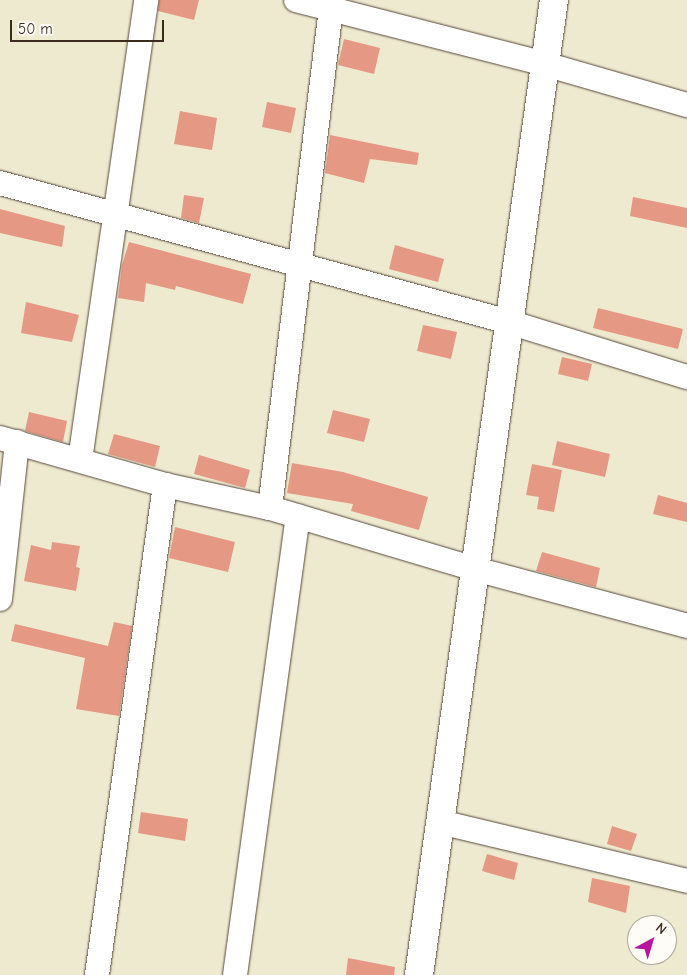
<!DOCTYPE html>
<html>
<head>
<meta charset="utf-8">
<style>
	body { margin:0 }
	#map { position:relative; width:687px; height:975px; overflow:hidden; background:#eeead0; font-family:"Comic Neue",sans-serif }
	div>[style] { position:absolute }
	.building>* { inset:0; background:#e59884 }
	.roads { filter:drop-shadow(0 0 1px #564739) drop-shadow(0 0 1px #564739) }
	.minor>* { height:24px; margin:-12px; padding:0 12px; transform-origin:12px; border-radius:12px; background:#fff }
	.tertiary>* { height:28px; margin:-14px; padding:0 14px; transform-origin:14px; border-radius:14px; background:#fff }
	span { translate:-50% -50%; white-space:nowrap; text-align:center; line-height:1.15; -webkit-text-stroke:4px #fdfcf7; paint-order:stroke }
	.north { position:absolute; left:627px; top:915px; width:50px; height:50px; box-sizing:border-box; background:#fdfcf7; border:1px solid #afa8a0; border-radius:50%; rotate:39deg; font-size:14px; font-weight:700; line-height:20px; text-align:center; color:#3b2a1e }
	.north::after { content:''; display:block; margin:auto; width:18px; height:22px; background:#b5179e; clip-path:polygon(50% 0,100% 100%,50% 72%,0 100%) }
	.scale { position:absolute; left:10px; top:20px; width:154px; height:22px; box-sizing:border-box; border:2px solid #3b2a1e; border-top:0; padding-left:6px; font-size:15px; line-height:18px; white-space:nowrap; color:#3b2a1e; -webkit-text-stroke:4px #fdfcf7; paint-order:stroke }
</style>
</head>
<body>
<div id="map">
	<div class="building">
		<div style="clip-path:polygon(159px 0,199px 0,194px 20px,158px 11px)"></div>
		<div style="clip-path:polygon(344px 39px,380px 48px,374px 74px,338px 65px)"></div>
		<div style="clip-path:polygon(267px 102px,296px 108px,291px 133px,262px 127px)"></div>
		<div style="clip-path:polygon(180px 111px,217px 118px,212px 150px,174px 144px)"></div>
		<div style="clip-path:polygon(330px 135px,419px 153px,417px 165px,370px 159px,364px 183px,325px 173px)"></div>
		<div style="clip-path:polygon(184px 195px,204px 198px,199px 223px,181px 218px)"></div>
		<div style="clip-path:polygon(633px 197px,687px 208px,687px 228px,630px 216px)"></div>
		<div style="clip-path:polygon(0 209px,65px 226px,62px 247px,0 233px)"></div>
		<div style="clip-path:polygon(129px 242px,251px 274px,243px 304px,176px 286px,175px 290px,146px 283px,144px 302px,118px 298px,122px 265px)"></div>
		<div style="clip-path:polygon(395px 245px,444px 259px,438px 282px,389px 269px)"></div>
		<div style="clip-path:polygon(26px 302px,79px 315px,72px 342px,21px 333px)"></div>
		<div style="clip-path:polygon(598px 308px,683px 329px,678px 349px,593px 328px)"></div>
		<div style="clip-path:polygon(423px 325px,457px 332px,451px 359px,417px 351px)"></div>
		<div style="clip-path:polygon(562px 357px,592px 364px,588px 381px,558px 374px)"></div>
		<div style="clip-path:polygon(333px 410px,370px 419px,364px 442px,327px 433px)"></div>
		<div style="clip-path:polygon(29px 412px,67px 421px,63px 442px,25px 431px)"></div>
		<div style="clip-path:polygon(114px 434px,160px 446px,155px 467px,108px 454px)"></div>
		<div style="clip-path:polygon(557px 441px,610px 454px,605px 477px,552px 465px)"></div>
		<div style="clip-path:polygon(199px 455px,250px 470px,245px 488px,194px 474px)"></div>
		<div style="clip-path:polygon(292px 463px,343px 472px,428px 497px,419px 530px,351px 511px,353px 504px,287px 493px)"></div>
		<div style="clip-path:polygon(532px 464px,562px 470px,554px 512px,537px 509px,539px 497px,526px 495px)"></div>
		<div style="clip-path:polygon(658px 495px,687px 503px,687px 522px,653px 514px)"></div>
		<div style="clip-path:polygon(175px 527px,235px 542px,228px 572px,169px 558px)"></div>
		<div style="clip-path:polygon(52px 542px,80px 546px,76px 567px,80px 568px,76px 591px,24px 581px,31px 545px,51px 550px)"></div>
		<div style="clip-path:polygon(542px 552px,600px 568px,596px 587px,536px 571px)"></div>
		<div style="clip-path:polygon(114px 622px,132px 626px,119px 716px,76px 709px,85px 658px,11px 641px,15px 624px,108px 646px)"></div>
		<div style="clip-path:polygon(141px 812px,188px 819px,185px 841px,138px 833px)"></div>
		<div style="clip-path:polygon(612px 826px,637px 834px,631px 851px,607px 844px)"></div>
		<div style="clip-path:polygon(487px 854px,518px 863px,514px 880px,482px 871px)"></div>
		<div style="clip-path:polygon(592px 878px,630px 886px,626px 913px,588px 902px)"></div>
		<div style="clip-path:polygon(348px 958px,395px 967px,394px 975px,346px 975px)"></div>
	</div>
	<div class="roads">
		<div class="minor">
			<div style="left:296px;top:0;width:257px;rotate:14.4deg"></div>
			<div style="left:545px;top:64px;width:148px;rotate:16.1deg"></div>
			<div style="left:0;top:183px;width:528px;rotate:15.27deg"></div>
			<div style="left:509px;top:322px;width:186px;rotate:17.2deg"></div>
			<div style="left:0;top:438px;width:172px;rotate:15.9deg"></div>
			<div style="left:165px;top:485px;width:107px;rotate:12.4deg"></div>
			<div style="left:270px;top:508px;width:214px;rotate:16.6deg"></div>
			<div style="left:475px;top:569px;width:220px;rotate:15deg"></div>
			<div style="left:80px;top:460px;width:465px;rotate:-81.8deg"></div>
			<div style="left:270px;top:508px;width:512px;rotate:-83.04deg"></div>
			<div style="left:0;top:599px;width:158px;rotate:-83.8deg"></div>
			<div style="left:440px;top:822px;width:254px;rotate:13.4deg"></div>
			<div style="left:97px;top:975px;width:495px;rotate:-82.1deg"></div>
			<div style="left:235px;top:975px;width:463px;rotate:-82.2deg"></div>
		</div>
		<div class="tertiary">
			<div style="left:419px;top:975px;width:984px;rotate:-82.12deg"></div>
		</div>
	</div>
	<div class="north">N</div>
	<div class="scale">50 m</div>
</div>
</body>
</html>
